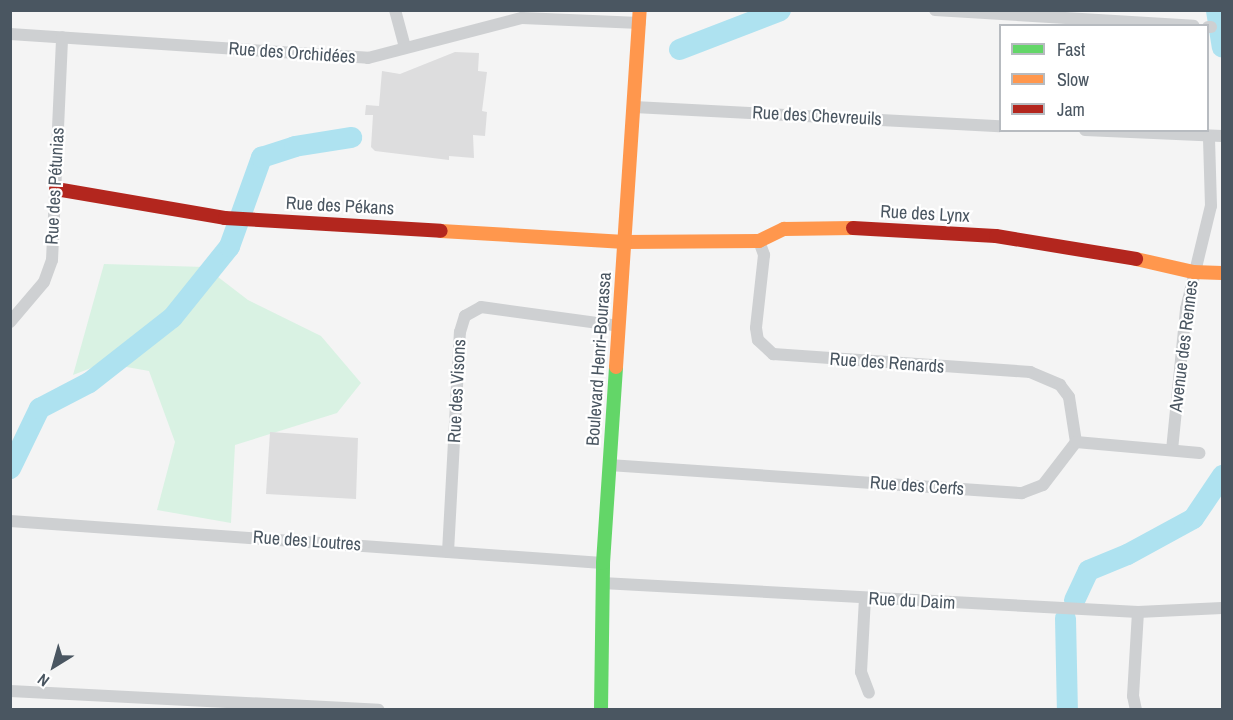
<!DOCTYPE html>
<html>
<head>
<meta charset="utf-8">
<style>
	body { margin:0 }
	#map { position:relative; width:1233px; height:720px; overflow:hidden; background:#f4f4f4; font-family:"Archivo Narrow",sans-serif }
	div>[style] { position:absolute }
	.green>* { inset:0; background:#d9f2e3 }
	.river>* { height:21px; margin:-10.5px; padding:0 10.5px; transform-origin:10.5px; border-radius:10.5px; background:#aee2f0 }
	.building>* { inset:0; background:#ddddde }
	.street>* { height:12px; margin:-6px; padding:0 6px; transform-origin:6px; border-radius:6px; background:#ced0d2 }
	.fast>* { height:14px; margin:-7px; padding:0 7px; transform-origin:7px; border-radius:7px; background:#63d668 }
	.slow>* { height:14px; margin:-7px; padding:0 7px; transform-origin:7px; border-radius:7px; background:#ff974d }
	.jam>* { height:14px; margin:-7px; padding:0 7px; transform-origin:7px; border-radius:7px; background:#b3261e }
	span { translate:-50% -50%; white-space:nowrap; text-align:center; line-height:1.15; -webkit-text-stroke:4.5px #fff; paint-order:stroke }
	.street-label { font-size:18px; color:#4a5661 }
	.frame { position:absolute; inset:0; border:12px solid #4a5661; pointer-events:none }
	.legend { position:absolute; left:999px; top:24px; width:210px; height:108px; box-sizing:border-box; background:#fff; border:2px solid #b7bbc0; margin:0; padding:8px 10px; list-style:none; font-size:18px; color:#4a5661 }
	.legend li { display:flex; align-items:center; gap:12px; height:30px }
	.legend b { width:30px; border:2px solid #b7bbc0 }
	.north { position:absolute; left:24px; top:636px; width:60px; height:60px; -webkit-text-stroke:4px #fff; paint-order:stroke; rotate:217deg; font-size:16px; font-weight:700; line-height:24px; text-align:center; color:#4a5661 }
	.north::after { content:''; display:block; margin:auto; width:21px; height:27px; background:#4a5661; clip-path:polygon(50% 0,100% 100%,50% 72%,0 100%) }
</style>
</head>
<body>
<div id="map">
	<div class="green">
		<div style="clip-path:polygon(104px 264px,205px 267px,248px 300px,321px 336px,361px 383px,337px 413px,235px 445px,231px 523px,157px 510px,175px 442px,149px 371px,104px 363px,73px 375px)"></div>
	</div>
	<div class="river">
		<div style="left:1216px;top:10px;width:37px;rotate:81deg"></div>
		<div style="left:679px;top:49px;width:108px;rotate:-21.1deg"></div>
		<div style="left:10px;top:468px;width:67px;rotate:-64.2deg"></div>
		<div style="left:39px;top:408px;width:56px;rotate:-27.5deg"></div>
		<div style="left:89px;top:382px;width:105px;rotate:-38.1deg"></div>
		<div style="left:172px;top:317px;width:91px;rotate:-51.2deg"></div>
		<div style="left:229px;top:246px;width:95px;rotate:-70.2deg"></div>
		<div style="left:261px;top:157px;width:35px;rotate:-18deg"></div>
		<div style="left:294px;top:146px;width:58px;rotate:-9deg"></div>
		<div style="left:1074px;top:600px;width:33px;rotate:-65deg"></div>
		<div style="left:1088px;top:570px;width:42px;rotate:-22.3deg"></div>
		<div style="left:1127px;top:554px;width:75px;rotate:-28.6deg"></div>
		<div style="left:1193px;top:518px;width:52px;rotate:-56deg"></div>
		<div style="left:1065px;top:618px;width:92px;rotate:88.8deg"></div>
	</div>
	<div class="building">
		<div style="clip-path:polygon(455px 52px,479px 53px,478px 71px,487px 72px,482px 111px,487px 112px,485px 136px,473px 135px,474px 158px,449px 156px,449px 160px,375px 151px,371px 147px,373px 115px,365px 115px,366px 105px,379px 106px,382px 71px,400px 74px)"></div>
		<div style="clip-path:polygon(270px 432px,358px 438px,356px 499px,266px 494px)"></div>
	</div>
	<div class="street">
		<div style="left:395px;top:10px;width:39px;rotate:75deg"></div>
		<div style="left:935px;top:10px;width:259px;rotate:3.5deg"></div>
		<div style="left:1208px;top:27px;width:3px"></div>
		<div style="left:10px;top:34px;width:359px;rotate:3.8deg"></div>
		<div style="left:368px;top:58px;width:159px;rotate:-14.6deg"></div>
		<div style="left:522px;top:18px;width:118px;rotate:2.4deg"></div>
		<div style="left:634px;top:107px;width:366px;rotate:3deg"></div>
		<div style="left:1085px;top:130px;width:137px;rotate:2.5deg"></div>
		<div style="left:759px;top:241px;width:15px;rotate:70deg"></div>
		<div style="left:764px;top:255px;width:73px;rotate:96.3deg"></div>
		<div style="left:756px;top:328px;width:12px;rotate:81deg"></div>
		<div style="left:758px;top:340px;width:21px;rotate:43deg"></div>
		<div style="left:773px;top:354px;width:258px;rotate:4deg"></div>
		<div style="left:1030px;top:372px;width:33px;rotate:23deg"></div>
		<div style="left:1060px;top:385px;width:15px;rotate:53deg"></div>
		<div style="left:1069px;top:397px;width:46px;rotate:81.2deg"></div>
		<div style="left:10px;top:322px;width:52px;rotate:-49.6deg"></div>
		<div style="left:44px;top:282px;width:23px;rotate:-70deg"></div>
		<div style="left:52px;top:260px;width:223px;rotate:-87.4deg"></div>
		<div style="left:1172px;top:450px;width:142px;rotate:-84.3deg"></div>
		<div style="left:1186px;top:309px;width:106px;rotate:-76.4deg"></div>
		<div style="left:1211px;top:206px;width:69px;rotate:-91.7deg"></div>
		<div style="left:609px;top:465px;width:414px;rotate:3.9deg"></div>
		<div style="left:1022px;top:493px;width:22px;rotate:-21deg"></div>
		<div style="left:1043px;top:485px;width:54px;rotate:-52.5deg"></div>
		<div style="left:1076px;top:442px;width:124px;rotate:5.1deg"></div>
		<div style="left:10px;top:521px;width:594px;rotate:4.05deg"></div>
		<div style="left:448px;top:552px;width:220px;rotate:-86.9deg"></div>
		<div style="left:460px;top:332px;width:17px;rotate:-73deg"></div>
		<div style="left:465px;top:316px;width:18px;rotate:-29deg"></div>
		<div style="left:481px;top:307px;width:139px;rotate:7.8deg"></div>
		<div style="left:602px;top:583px;width:537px;rotate:3.1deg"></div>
		<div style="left:1138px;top:612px;width:84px;rotate:-2.7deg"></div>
		<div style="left:865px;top:598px;width:74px;rotate:93.1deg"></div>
		<div style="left:861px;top:672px;width:22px;rotate:69deg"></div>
		<div style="left:10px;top:691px;width:369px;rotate:2.9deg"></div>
		<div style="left:1136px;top:710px;width:14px;rotate:-102deg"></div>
		<div style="left:1133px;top:696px;width:84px;rotate:-86.6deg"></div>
	</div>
	<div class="fast">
		<div style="left:601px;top:710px;width:147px;rotate:-89.2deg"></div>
		<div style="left:603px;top:563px;width:196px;rotate:-86.2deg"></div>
	</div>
	<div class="slow">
		<div style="left:441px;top:231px;width:184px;rotate:3.4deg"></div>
		<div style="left:625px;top:242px;width:134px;rotate:-0.4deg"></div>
		<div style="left:759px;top:241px;width:28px;rotate:-26deg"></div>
		<div style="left:784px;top:229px;width:69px;rotate:-0.8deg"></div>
		<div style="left:1136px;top:259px;width:58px;rotate:12.8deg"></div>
		<div style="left:1193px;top:272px;width:29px;rotate:2deg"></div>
		<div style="left:616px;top:367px;width:358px;rotate:-86.2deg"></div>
	</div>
	<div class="jam">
		<div style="left:56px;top:189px;width:171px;rotate:9.7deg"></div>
		<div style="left:225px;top:218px;width:216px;rotate:3.4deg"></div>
		<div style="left:853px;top:228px;width:143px;rotate:3.2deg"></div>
		<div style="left:996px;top:236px;width:142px;rotate:9.3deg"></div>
	</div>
	<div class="street-label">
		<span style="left:292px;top:53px;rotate:4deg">Rue des Orchidées</span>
		<span style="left:817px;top:116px;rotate:3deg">Rue des Chevreuils</span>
		<span style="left:55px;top:186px;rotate:-87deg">Rue des Pétunias</span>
		<span style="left:340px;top:206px;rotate:3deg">Rue des Pékans</span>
		<span style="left:925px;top:214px;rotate:3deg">Rue des Lynx</span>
		<span style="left:1184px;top:346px;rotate:-83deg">Avenue des Rennes</span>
		<span style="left:599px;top:359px;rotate:-86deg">Boulevard Henri-Bourassa</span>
		<span style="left:887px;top:363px;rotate:4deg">Rue des Renards</span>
		<span style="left:457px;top:391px;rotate:-87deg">Rue des Visons</span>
		<span style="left:917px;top:486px;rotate:4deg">Rue des Cerfs</span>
		<span style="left:307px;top:541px;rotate:4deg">Rue des Loutres</span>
		<span style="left:912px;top:601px;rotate:3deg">Rue du Daim</span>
	</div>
	<div class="frame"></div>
	<ul class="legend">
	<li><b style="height:8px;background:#63d668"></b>Fast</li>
	<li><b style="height:8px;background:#ff974d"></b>Slow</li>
	<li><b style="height:8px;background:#b3261e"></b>Jam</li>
	</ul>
	<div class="north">N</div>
</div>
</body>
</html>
